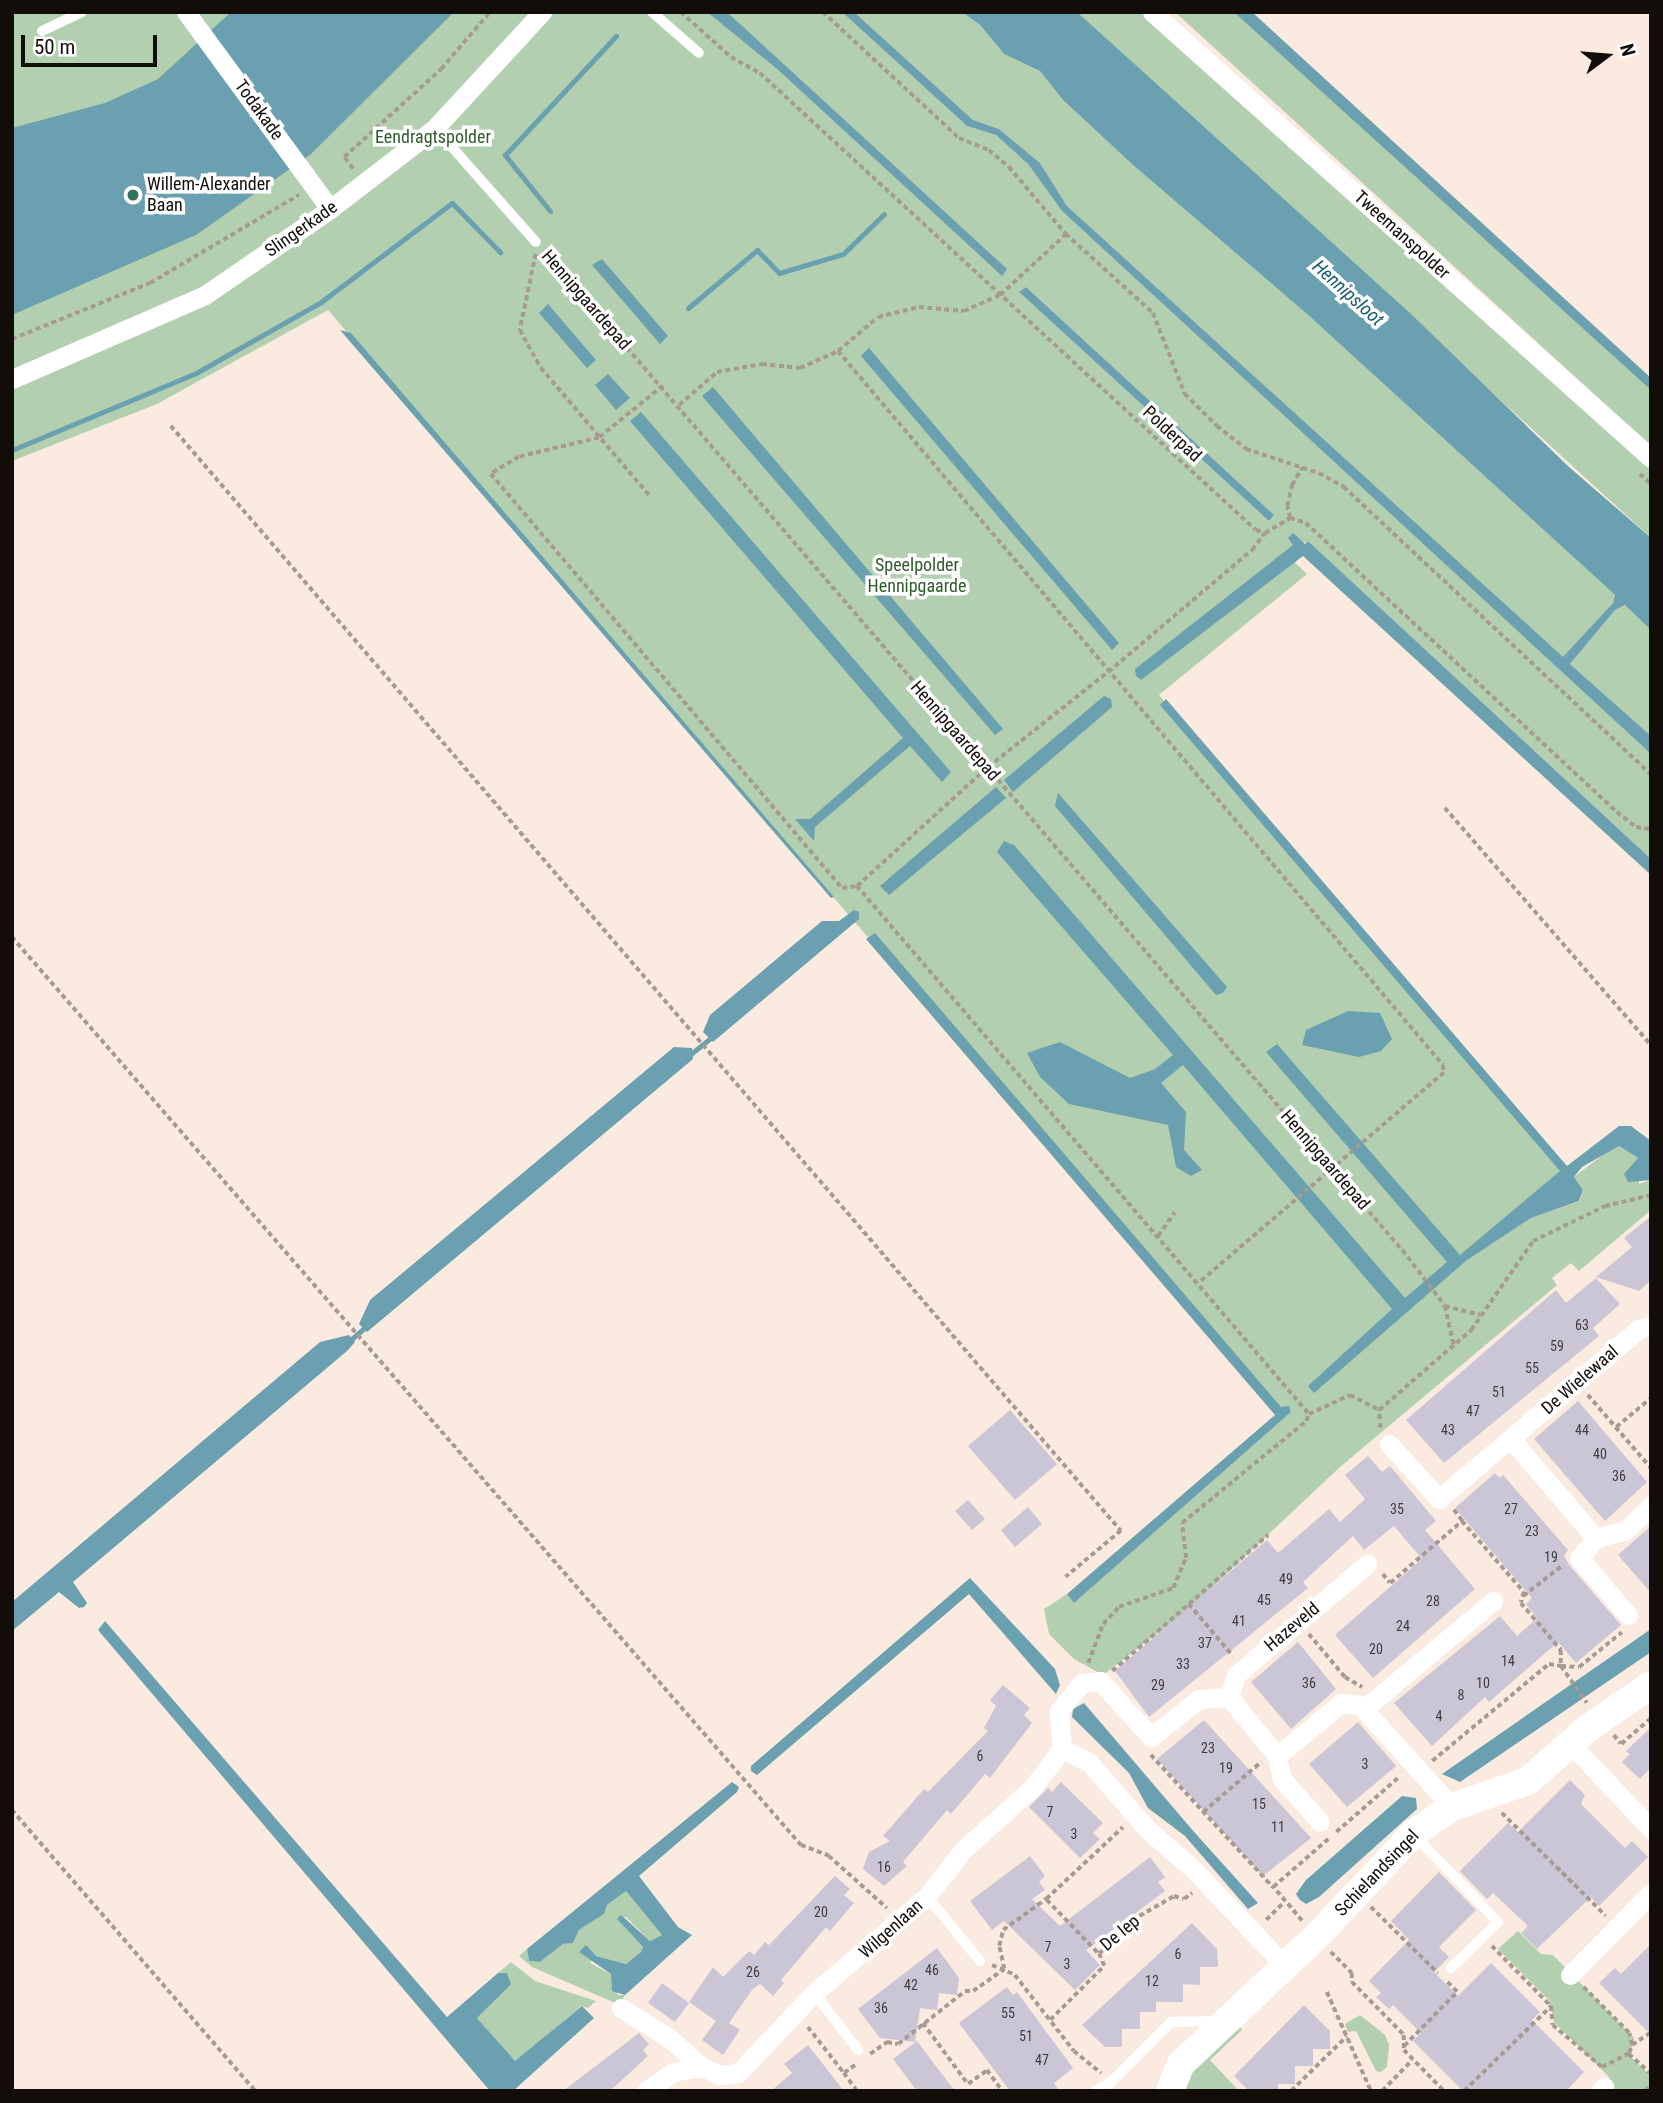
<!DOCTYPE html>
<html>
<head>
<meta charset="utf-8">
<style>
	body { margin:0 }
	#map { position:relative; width:1663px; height:2103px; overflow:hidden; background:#fbeae0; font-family:"Roboto Condensed",sans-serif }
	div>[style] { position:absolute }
	.green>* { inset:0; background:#b2d0af }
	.water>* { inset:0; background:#6aa0af }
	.stream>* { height:5px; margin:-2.5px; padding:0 2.5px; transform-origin:2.5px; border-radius:2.5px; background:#6aa0af }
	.building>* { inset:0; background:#cac6d6 }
	.path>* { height:3.5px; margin-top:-1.75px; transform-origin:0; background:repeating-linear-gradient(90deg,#a79a92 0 5px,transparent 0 8.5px) }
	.lane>* { height:10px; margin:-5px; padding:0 5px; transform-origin:5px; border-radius:5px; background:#fff }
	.street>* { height:19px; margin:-9.5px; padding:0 9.5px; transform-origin:9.5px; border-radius:9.5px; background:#fff }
	.secondary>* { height:28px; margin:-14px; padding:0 14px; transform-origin:14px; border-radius:14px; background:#fff }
	.dots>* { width:19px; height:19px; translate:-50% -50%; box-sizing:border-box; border:4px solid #fff; border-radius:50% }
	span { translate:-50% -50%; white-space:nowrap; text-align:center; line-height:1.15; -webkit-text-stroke:7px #fff; paint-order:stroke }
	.number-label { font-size:14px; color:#403b3c }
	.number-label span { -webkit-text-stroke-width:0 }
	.street-label { font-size:18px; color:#120d09 }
	.park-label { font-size:18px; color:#2f5b2b }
	.poi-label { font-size:18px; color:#120d09 }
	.left { translate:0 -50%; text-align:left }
	.water-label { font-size:19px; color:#155e6e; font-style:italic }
	.frame { position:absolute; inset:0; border:14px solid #120d09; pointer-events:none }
	.north { position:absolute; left:1572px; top:21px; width:70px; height:70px; -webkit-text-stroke:5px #fff; paint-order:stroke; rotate:74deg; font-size:19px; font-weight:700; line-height:28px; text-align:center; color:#120d09 }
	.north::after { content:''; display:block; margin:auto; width:24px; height:32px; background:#120d09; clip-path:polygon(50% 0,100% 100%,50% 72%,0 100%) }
	.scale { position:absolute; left:21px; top:35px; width:136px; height:32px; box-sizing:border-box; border:4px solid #120d09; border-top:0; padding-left:9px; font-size:21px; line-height:24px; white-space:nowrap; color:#120d09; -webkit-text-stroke:5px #fff; paint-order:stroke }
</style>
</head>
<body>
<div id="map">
	<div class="green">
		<div style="clip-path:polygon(evenodd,12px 12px,707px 12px,777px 69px,1002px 276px,727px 12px,842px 12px,967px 126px,996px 135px,1028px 164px,1062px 211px,1651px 754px,1651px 859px,1308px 541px,1284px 552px,1307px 574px,1159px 695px,1567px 1171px,1313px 1393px,1466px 1261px,1531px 1218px,1580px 1201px,1583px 1190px,1574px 1177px,1608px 1151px,1619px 1146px,1638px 1158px,1639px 1184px,1651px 1180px,1651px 1210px,1579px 1271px,1571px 1263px,1552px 1278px,1557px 1285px,1340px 1467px,1188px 1610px,1103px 1675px,1074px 1659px,1049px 1634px,1044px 1609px,1067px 1594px,1075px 1602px,1291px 1412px,1290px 1408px,1280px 1416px,328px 310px,157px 404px,12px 461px,12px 12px,1026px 287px,1274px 515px,1269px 521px,1020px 293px,1026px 287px)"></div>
		<div style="clip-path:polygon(854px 12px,962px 12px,980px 25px,1004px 54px,1040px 71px,1063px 100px,1133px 165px,1307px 314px,1615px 595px,1613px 603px,1563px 658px,1067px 206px,1040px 163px,999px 129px,973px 120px)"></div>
		<div style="clip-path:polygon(1077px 12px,1150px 12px,1651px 467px,1651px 538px)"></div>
		<div style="clip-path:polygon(1175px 12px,1242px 12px,1651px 387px,1651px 446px)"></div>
		<div style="clip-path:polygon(1626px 605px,1651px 630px,1651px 736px,1570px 664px,1615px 610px)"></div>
		<div style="clip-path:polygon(626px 1891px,662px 1935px,650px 1941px,626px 1917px,617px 1919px,643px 1947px,641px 1952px,626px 1964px,596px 1956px,590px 1963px,611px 1974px,618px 1995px,625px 1995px,620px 2005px,532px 1967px,519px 1956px,527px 1949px,529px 1961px,540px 1962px,563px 1944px,573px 1943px,579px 1930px,604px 1914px,607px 1905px)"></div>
		<div style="clip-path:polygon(1518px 1931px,1541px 1954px,1553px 1955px,1634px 2038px,1630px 2056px,1651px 2076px,1651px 2091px,1606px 2091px,1609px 2077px,1554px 2022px,1550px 2001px,1498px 1949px)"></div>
		<div style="clip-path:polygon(511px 1962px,535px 1981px,596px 2001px,588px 2008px,581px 2006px,515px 2062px,477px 2018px,510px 1984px,507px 1973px,498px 1973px)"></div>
		<div style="clip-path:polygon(1360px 2015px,1385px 2035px,1389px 2045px,1387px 2067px,1381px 2072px,1376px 2071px,1356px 2031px,1348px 2032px,1345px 2024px)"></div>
		<div style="clip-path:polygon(1238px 2024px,1242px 2030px,1210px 2060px,1239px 2091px,1181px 2091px,1186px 2074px)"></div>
	</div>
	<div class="water">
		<div style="clip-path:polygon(231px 12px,454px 12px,311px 154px,196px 235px,12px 315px,12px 128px,105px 103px,158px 79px)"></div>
		<div style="clip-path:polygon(707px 12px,727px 12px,1007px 269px,1002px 276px,777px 69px)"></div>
		<div style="clip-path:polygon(842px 12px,854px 12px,973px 120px,999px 129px,1040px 163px,1067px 206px,1563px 657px,1613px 603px,1615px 595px,1307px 314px,1133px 165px,1063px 100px,1040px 71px,1004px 54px,980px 25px,962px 12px,1077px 12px,1411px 314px,1569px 467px,1651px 538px,1651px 630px,1625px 605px,1615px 610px,1570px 664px,1651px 736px,1651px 754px,1062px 211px,1028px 164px,996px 135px,967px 126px)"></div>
		<div style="clip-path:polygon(1234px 12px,1252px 12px,1651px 378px,1651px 390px)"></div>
		<div style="clip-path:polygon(602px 259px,668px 336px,660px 344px,592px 265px)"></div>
		<div style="clip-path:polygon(1026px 287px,1274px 515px,1269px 521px,1019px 292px)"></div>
		<div style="clip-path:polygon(548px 304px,596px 360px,587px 368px,539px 313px)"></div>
		<div style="clip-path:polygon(340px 330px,351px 333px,834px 897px,831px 898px)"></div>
		<div style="clip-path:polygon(869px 348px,1119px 643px,1112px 650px,861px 356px)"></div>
		<div style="clip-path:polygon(608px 374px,630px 398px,616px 410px,595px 385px)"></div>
		<div style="clip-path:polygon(713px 387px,1003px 729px,995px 735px,702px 396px)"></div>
		<div style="clip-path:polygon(641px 412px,951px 772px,942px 782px,910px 746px,815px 827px,814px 841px,795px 819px,810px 819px,903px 738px,630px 421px)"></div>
		<div style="clip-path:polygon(1293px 533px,1305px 544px,1308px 541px,1651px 859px,1651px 875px,1303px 556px,1141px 680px,1136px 676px,1135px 669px,1293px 545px,1288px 538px)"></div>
		<div style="clip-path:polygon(1104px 696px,1111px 699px,1112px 707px,1013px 792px,1004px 780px)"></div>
		<div style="clip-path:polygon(1166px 699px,1567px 1166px,1619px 1126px,1631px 1126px,1651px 1141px,1651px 1180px,1628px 1182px,1624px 1174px,1638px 1158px,1619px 1146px,1582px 1167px,1574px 1177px,1583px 1190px,1579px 1201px,1531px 1218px,1466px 1261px,1314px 1393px,1308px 1386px,1392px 1309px,1183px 1065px,1161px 1083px,1186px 1112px,1184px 1150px,1202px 1170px,1191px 1176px,1176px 1167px,1168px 1125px,1069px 1104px,1040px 1077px,1027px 1053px,1060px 1042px,1130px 1078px,1155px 1069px,1173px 1055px,997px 852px,1004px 841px,1014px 845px,1405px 1298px,1447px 1262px,1266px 1052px,1277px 1044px,1460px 1255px,1560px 1171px,1160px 705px)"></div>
		<div style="clip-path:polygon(996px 787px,1006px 798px,889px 895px,880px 886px)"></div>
		<div style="clip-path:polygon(1058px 793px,1227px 987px,1223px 993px,1216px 995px,1055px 806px)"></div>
		<div style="clip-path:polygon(854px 910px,859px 912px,859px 919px,713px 1042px,703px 1032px,710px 1015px,822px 921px,839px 921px)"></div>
		<div style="clip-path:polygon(875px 933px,1281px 1407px,1289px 1406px,1291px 1412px,1074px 1603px,1067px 1594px,1275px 1415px,866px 939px)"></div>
		<div style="clip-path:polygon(1348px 1011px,1380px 1013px,1392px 1039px,1381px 1051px,1359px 1057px,1302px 1045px,1306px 1030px)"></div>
		<div style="clip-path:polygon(674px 1047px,692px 1048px,693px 1059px,367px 1332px,359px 1324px,370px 1300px)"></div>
		<div style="clip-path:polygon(349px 1335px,355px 1342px,347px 1351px,73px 1582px,87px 1603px,84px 1607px,79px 1608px,59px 1592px,12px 1631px,12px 1602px,320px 1342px)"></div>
		<div style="clip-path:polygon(970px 1578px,1055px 1669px,1060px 1685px,1056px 1694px,969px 1594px,757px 1775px,751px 1771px,751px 1766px)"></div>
		<div style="clip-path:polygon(105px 1621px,447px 2017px,498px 1973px,507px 1973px,511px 1984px,477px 2018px,515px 2061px,582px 2006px,594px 2018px,513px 2091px,490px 2091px,98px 1630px)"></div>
		<div style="clip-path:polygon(1651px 1629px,1651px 1652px,1460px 1782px,1442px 1774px)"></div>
		<div style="clip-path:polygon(1084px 1703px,1195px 1833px,1258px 1903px,1248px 1909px,1185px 1836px,1148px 1808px,1129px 1773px,1072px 1717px,1073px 1709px)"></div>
		<div style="clip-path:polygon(732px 1782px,739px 1787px,737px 1792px,639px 1876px,678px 1927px,692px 1935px,625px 1995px,612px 1991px,611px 1974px,579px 1952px,586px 1945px,596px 1956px,626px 1964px,641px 1952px,643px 1947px,617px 1919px,621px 1915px,650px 1941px,662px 1935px,626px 1891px,607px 1905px,604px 1914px,579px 1930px,573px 1943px,563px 1944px,540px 1962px,529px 1961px,527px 1949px)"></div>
		<div style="clip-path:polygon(1402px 1796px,1416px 1798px,1417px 1809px,1319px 1897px,1306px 1904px,1300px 1900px,1296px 1894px,1306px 1880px)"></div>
	</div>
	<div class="stream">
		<div style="left:550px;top:211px;width:72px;rotate:-128.8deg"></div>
		<div style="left:505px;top:155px;width:163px;rotate:-47deg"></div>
		<div style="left:688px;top:308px;width:90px;rotate:-40deg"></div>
		<div style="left:757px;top:250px;width:32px;rotate:46deg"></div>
		<div style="left:779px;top:273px;width:67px;rotate:-16.5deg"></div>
		<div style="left:843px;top:254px;width:57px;rotate:-44.3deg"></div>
		<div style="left:12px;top:450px;width:199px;rotate:-22.7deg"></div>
		<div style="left:196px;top:373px;width:144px;rotate:-29.6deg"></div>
		<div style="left:321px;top:302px;width:164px;rotate:-37.1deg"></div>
		<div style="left:452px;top:203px;width:69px;rotate:45.6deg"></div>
		<div style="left:687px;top:1057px;width:36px;rotate:-39deg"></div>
		<div style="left:347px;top:1343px;width:29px;rotate:-41deg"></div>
	</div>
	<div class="building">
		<div style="clip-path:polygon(1651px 1216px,1651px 1280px,1639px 1291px,1596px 1277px,1632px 1247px,1624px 1238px)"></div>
		<div style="clip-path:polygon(1596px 1278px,1620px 1304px,1593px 1328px,1599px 1336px,1444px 1463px,1406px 1420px,1556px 1290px,1566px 1303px)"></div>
		<div style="clip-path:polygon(1578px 1401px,1647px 1482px,1605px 1521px,1534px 1439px)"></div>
		<div style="clip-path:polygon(1010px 1410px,1057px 1464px,1015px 1500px,968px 1446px)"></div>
		<div style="clip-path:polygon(1368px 1456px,1382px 1472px,1390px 1466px,1436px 1521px,1425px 1530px,1475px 1589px,1373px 1678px,1335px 1635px,1422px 1559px,1394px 1526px,1364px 1550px,1353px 1536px,1303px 1582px,1308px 1588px,1149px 1717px,1115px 1671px,1267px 1540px,1278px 1553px,1329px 1509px,1340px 1522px,1365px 1499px,1345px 1475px)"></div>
		<div style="clip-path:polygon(1495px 1473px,1500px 1478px,1503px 1475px,1568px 1550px,1564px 1556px,1570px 1566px,1621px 1625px,1576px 1663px,1558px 1642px,1489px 1702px,1485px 1697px,1432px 1746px,1394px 1703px,1500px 1616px,1517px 1636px,1537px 1618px,1526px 1604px,1532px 1598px,1455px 1508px)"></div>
		<div style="clip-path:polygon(968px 1500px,985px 1519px,972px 1530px,955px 1511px)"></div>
		<div style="clip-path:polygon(1028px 1507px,1042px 1524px,1015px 1547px,1001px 1530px)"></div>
		<div style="clip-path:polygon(1651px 1526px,1651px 1593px,1618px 1555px)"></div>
		<div style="clip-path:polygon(1298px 1642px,1336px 1689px,1291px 1729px,1251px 1682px)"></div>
		<div style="clip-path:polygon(1003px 1685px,1030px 1708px,1024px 1715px,1032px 1723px,990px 1778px,985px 1774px,951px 1814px,947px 1810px,903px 1862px,907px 1866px,884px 1886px,863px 1869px,869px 1852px,890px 1841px,883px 1836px,918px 1796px,924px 1789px,928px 1792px,988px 1731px,984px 1728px,996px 1706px,990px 1700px)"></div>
		<div style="clip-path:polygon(1204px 1720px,1311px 1838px,1263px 1876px,1157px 1759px)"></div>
		<div style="clip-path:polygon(1358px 1722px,1396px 1766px,1347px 1807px,1309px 1764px)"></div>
		<div style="clip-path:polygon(1651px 1727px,1651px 1767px,1640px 1779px,1622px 1762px,1630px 1754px,1626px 1751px)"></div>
		<div style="clip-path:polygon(1570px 1780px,1585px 1795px,1581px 1804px,1625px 1848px,1632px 1841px,1648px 1857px,1599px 1906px,1591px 1897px,1537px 1949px,1521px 1933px,1528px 1926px,1493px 1893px,1487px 1899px,1460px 1871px,1508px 1823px,1518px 1832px)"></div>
		<div style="clip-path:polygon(1061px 1782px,1103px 1823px,1093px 1833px,1100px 1839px,1080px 1858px,1029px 1807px,1048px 1788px,1052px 1792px)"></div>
		<div style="clip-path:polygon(1030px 1856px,1045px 1876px,1039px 1882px,1045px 1890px,1032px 1899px,1060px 1926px,1150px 1857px,1165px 1877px,1158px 1882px,1165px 1891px,1086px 1950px,1100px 1965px,1075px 1990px,1004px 1921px,992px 1930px,970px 1901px)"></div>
		<div style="clip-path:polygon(1439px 1872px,1476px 1910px,1439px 1947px,1449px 1957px,1434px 1972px,1458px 1996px,1491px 1963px,1540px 2012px,1532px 2020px,1584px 2072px,1566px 2091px,1463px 2091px,1413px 2041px,1421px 2033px,1393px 2005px,1389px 2009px,1376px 1997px,1381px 1993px,1369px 1981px,1409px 1940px,1391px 1921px)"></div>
		<div style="clip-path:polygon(835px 1876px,850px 1889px,844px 1895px,854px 1903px,830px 1931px,826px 1927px,781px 1980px,784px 1983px,773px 1996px,760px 1984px,752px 1990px,729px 2023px,740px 2030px,723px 2055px,702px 2040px,716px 2021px,689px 2002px,713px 1967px,723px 1977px,749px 1951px,754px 1955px,765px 1942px,769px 1945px)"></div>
		<div style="clip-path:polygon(1192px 1923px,1217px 1949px,1218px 1967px,1200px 1967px,1200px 1985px,1183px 1984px,1183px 2002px,1156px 2002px,1156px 2012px,1140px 2012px,1140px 2029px,1122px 2029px,1122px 2047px,1105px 2047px,1082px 2025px)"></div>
		<div style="clip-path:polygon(1651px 1944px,1651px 2035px,1599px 1983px,1615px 1968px,1621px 1974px)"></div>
		<div style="clip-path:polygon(937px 1948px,959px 1978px,957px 1995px,939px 1993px,937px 2010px,920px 2008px,915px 2042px,880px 2038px,858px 2009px)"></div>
		<div style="clip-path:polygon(662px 1983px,689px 2003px,675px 2022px,648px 2003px)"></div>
		<div style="clip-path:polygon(1007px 1987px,1013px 1995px,1017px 1992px,1073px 2068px,1054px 2083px,1059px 2091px,1010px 2091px,959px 2023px)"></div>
		<div style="clip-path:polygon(1304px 2005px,1330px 2031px,1330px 2049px,1313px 2049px,1313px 2066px,1295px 2066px,1295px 2084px,1278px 2084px,1278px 2091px,1249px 2091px,1234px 2076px)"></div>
		<div style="clip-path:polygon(639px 2033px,649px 2044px,643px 2050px,648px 2056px,610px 2091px,563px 2091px)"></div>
		<div style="clip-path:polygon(917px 2041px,935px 2065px,955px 2091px,917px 2091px,893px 2059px)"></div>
		<div style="clip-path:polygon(808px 2045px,844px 2091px,771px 2091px,792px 2073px,784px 2064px)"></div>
	</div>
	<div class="path">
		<div style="left:681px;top:12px;width:67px;rotate:42deg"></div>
		<div style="left:731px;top:57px;width:33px;rotate:29deg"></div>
		<div style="left:760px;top:73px;width:674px;rotate:42.66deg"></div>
		<div style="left:1256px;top:530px;width:9px;rotate:18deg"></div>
		<div style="left:1265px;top:533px;width:29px;rotate:-31deg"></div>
		<div style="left:1290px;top:518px;width:17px;rotate:17deg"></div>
		<div style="left:1306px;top:523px;width:425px;rotate:42.9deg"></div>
		<div style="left:1617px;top:812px;width:24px;rotate:38deg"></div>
		<div style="left:1636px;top:827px;width:15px;rotate:8deg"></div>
		<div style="left:823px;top:12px;width:185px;rotate:42.8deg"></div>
		<div style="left:959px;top:138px;width:32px;rotate:22deg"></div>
		<div style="left:989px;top:150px;width:26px;rotate:40deg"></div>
		<div style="left:1009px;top:167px;width:88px;rotate:49.6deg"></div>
		<div style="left:1066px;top:234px;width:118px;rotate:42.2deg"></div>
		<div style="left:1153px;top:313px;width:87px;rotate:68.4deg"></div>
		<div style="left:1185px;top:394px;width:45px;rotate:45deg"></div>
		<div style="left:1217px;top:426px;width:37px;rotate:38deg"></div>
		<div style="left:1246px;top:449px;width:77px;rotate:18.2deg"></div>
		<div style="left:1319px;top:473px;width:29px;rotate:29deg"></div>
		<div style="left:1344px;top:487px;width:420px;rotate:43.1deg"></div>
		<div style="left:353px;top:169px;width:15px;rotate:-127deg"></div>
		<div style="left:344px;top:157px;width:131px;rotate:-42.2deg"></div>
		<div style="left:441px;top:69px;width:75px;rotate:-49.3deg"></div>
		<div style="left:544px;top:251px;width:1326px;rotate:49.34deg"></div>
		<div style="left:1408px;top:1257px;width:61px;rotate:52.9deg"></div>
		<div style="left:1445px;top:1306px;width:40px;rotate:77deg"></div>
		<div style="left:536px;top:254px;width:78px;rotate:101.9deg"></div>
		<div style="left:520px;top:330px;width:43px;rotate:61.1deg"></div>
		<div style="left:541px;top:368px;width:167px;rotate:49.6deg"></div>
		<div style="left:12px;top:339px;width:149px;rotate:-22.1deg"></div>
		<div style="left:150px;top:283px;width:173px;rotate:-30.6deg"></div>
		<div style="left:838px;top:351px;width:936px;rotate:49.72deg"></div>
		<div style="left:1443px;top:1065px;width:8px;rotate:83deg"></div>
		<div style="left:1444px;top:1073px;width:323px;rotate:139.4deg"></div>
		<div style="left:663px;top:386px;width:82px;rotate:140.9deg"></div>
		<div style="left:599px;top:438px;width:82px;rotate:166.6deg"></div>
		<div style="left:519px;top:457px;width:33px;rotate:149deg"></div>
		<div style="left:491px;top:474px;width:543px;rotate:49.71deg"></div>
		<div style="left:842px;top:888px;width:15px;rotate:-8deg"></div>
		<div style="left:857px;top:886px;width:177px;rotate:-42.3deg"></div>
		<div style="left:988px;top:767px;width:153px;rotate:-38.4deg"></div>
		<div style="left:1108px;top:672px;width:189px;rotate:-40.3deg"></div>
		<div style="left:1252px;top:550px;width:21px;rotate:-53deg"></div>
		<div style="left:679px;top:405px;width:50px;rotate:-41deg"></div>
		<div style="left:717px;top:372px;width:46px;rotate:-10.1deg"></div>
		<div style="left:762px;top:364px;width:38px;rotate:6deg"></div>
		<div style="left:800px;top:368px;width:42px;rotate:-24.1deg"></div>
		<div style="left:838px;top:351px;width:52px;rotate:-40.4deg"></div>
		<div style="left:878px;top:317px;width:42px;rotate:-13.7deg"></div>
		<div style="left:919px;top:307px;width:45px;rotate:5.1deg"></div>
		<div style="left:964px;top:311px;width:39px;rotate:-24deg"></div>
		<div style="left:1000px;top:295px;width:90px;rotate:-42.7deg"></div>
		<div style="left:171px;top:426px;width:1457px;rotate:49.31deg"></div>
		<div style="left:1121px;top:1531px;width:72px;rotate:140.1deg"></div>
		<div style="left:1640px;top:474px;width:15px;rotate:42deg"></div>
		<div style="left:1290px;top:518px;width:12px;rotate:-104deg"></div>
		<div style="left:1287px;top:506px;width:22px;rotate:-77deg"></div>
		<div style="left:1292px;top:485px;width:20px;rotate:-60deg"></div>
		<div style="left:1445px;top:808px;width:314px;rotate:49deg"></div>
		<div style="left:857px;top:886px;width:695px;rotate:49.43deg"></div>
		<div style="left:12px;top:937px;width:1203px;rotate:49.01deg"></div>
		<div style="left:801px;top:1845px;width:30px;rotate:21deg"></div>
		<div style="left:829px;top:1856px;width:78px;rotate:41.9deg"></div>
		<div style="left:1158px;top:1236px;width:29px;rotate:-55deg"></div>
		<div style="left:1445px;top:1306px;width:36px;rotate:14deg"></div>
		<div style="left:1588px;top:1395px;width:96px;rotate:49.2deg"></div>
		<div style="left:1616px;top:1427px;width:45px;rotate:-39.6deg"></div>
		<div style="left:1380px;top:1428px;width:18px;rotate:-93deg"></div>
		<div style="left:1379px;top:1410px;width:122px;rotate:-41deg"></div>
		<div style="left:1471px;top:1330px;width:108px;rotate:-55.1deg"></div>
		<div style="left:1533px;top:1241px;width:80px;rotate:-25.9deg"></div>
		<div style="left:1605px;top:1206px;width:47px;rotate:-13.4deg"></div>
		<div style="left:1462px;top:1521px;width:94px;rotate:48.9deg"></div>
		<div style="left:1524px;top:1592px;width:11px;rotate:105deg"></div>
		<div style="left:1521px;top:1603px;width:62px;rotate:49.6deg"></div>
		<div style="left:1561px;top:1650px;width:16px;rotate:90deg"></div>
		<div style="left:1561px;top:1666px;width:18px;rotate:3deg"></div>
		<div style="left:1579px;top:1667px;width:55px;rotate:-39.1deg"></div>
		<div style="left:1383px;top:1574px;width:11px;rotate:52deg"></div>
		<div style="left:1390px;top:1583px;width:95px;rotate:-40.7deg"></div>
		<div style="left:1462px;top:1521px;width:15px;rotate:-127deg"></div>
		<div style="left:1523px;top:1596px;width:51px;rotate:-37.8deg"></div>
		<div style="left:1189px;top:1604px;width:68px;rotate:49.8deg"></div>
		<div style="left:1309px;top:1634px;width:56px;rotate:50.1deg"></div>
		<div style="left:1345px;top:1677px;width:20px;rotate:30deg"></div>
		<div style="left:1088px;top:1663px;width:42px;rotate:-69deg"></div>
		<div style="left:1103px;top:1624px;width:23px;rotate:-47deg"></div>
		<div style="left:1119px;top:1607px;width:57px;rotate:-19.4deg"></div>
		<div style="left:1173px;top:1588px;width:33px;rotate:-67deg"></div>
		<div style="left:1186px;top:1558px;width:35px;rotate:-97deg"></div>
		<div style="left:1182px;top:1523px;width:161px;rotate:-39.4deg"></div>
		<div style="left:1306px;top:1421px;width:8px;rotate:-67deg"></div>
		<div style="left:1309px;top:1414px;width:45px;rotate:-24.9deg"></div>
		<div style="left:1350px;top:1395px;width:33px;rotate:27deg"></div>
		<div style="left:1112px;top:1671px;width:207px;rotate:-41.1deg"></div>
		<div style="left:1614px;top:1735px;width:11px;rotate:52deg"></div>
		<div style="left:1621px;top:1744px;width:40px;rotate:-41deg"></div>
		<div style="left:1151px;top:1755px;width:180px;rotate:47.3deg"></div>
		<div style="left:1432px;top:1761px;width:152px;rotate:-39.7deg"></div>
		<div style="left:1549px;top:1664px;width:12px;rotate:9deg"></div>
		<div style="left:1561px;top:1666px;width:45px;rotate:54.9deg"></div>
		<div style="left:12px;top:1810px;width:371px;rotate:49.1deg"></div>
		<div style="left:1203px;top:1812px;width:77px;rotate:-40.8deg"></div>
		<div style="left:1502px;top:1813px;width:146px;rotate:44.7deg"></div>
		<div style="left:1336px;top:1832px;width:84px;rotate:-41.1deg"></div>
		<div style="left:1047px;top:1900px;width:75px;rotate:46.1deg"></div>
		<div style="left:1099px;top:1954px;width:47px;rotate:-45.9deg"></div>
		<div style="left:1132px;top:1920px;width:48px;rotate:-29.7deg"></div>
		<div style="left:1174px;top:1896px;width:10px;rotate:17deg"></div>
		<div style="left:1184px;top:1899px;width:10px;rotate:-37deg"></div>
		<div style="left:1371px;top:1907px;width:94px;rotate:44.6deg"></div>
		<div style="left:1266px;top:1920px;width:25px;rotate:-45deg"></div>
		<div style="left:1302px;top:1921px;width:45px;rotate:-130.5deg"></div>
		<div style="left:1273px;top:1887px;width:73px;rotate:-41.1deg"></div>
		<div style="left:1492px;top:1946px;width:84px;rotate:45.5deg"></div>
		<div style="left:1551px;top:2006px;width:19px;rotate:84deg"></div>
		<div style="left:1553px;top:2025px;width:65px;rotate:40.6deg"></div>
		<div style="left:1602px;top:2067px;width:30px;rotate:-27deg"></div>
		<div style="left:1629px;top:2053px;width:9px;rotate:-69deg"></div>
		<div style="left:1632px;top:2045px;width:12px;rotate:-104deg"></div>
		<div style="left:1629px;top:2033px;width:66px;rotate:-135deg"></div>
		<div style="left:1331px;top:1952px;width:30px;rotate:45deg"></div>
		<div style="left:1352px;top:1973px;width:9px;rotate:90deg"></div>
		<div style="left:1352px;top:1982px;width:74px;rotate:45.5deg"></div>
		<div style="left:1404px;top:2035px;width:15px;rotate:90deg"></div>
		<div style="left:1404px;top:2050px;width:57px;rotate:45.7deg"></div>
		<div style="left:992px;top:1965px;width:25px;rotate:23deg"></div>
		<div style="left:1015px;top:1975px;width:96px;rotate:52.2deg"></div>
		<div style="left:1074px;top:2051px;width:35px;rotate:39deg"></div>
		<div style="left:1327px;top:1992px;width:108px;rotate:66deg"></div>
		<div style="left:1050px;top:2020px;width:76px;rotate:-45deg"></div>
		<div style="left:1104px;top:1966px;width:13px;rotate:-113deg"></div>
		<div style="left:923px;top:2023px;width:76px;rotate:53.6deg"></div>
		<div style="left:968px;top:2084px;width:24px;rotate:-36deg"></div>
		<div style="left:987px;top:2070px;width:26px;rotate:54deg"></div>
		<div style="left:808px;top:2027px;width:58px;rotate:52deg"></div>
		<div style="left:844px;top:2073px;width:17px;rotate:-36deg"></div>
		<div style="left:1632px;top:2045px;width:23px;rotate:-34deg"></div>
		<div style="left:1404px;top:2046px;width:76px;rotate:-45.5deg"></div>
		<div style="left:1457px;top:1992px;width:17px;rotate:-135deg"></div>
		<div style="left:870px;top:2054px;width:21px;rotate:-35deg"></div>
		<div style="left:887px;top:2042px;width:11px;rotate:10deg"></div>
		<div style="left:898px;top:2044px;width:85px;rotate:-38.3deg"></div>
		<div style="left:965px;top:1991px;width:8px"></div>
		<div style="left:973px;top:1991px;width:38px;rotate:-35deg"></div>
		<div style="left:1004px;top:1969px;width:24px;rotate:-102deg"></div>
		<div style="left:999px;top:1946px;width:16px;rotate:-76deg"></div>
		<div style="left:1003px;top:1930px;width:53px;rotate:-35.8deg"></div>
		<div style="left:1046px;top:1899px;width:105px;rotate:-43.1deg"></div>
		<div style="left:1629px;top:2054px;width:30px;rotate:42deg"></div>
		<div style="left:844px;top:2073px;width:22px;rotate:54deg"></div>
		<div style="left:1291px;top:2091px;width:78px;rotate:-44.5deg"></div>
		<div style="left:1382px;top:2091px;width:43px;rotate:-45.9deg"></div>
		<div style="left:1464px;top:2091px;width:122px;rotate:-44.3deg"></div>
		<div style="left:1645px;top:2091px;width:8px;rotate:-45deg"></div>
	</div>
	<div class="lane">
		<div style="left:652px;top:12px;width:62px;rotate:41.1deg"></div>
		<div style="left:42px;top:31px;width:44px;rotate:-25.4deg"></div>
		<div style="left:435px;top:128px;width:152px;rotate:48.5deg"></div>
		<div style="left:1416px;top:1837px;width:118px;rotate:46deg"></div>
		<div style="left:1498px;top:1922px;width:66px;rotate:135.6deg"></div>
		<div style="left:927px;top:1896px;width:84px;rotate:50.8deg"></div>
		<div style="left:814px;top:1993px;width:72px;rotate:52.3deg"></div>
		<div style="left:1095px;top:2091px;width:17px;rotate:-28deg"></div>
		<div style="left:1110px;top:2083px;width:86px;rotate:-45deg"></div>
		<div style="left:1171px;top:2022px;width:47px;rotate:-1.2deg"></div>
	</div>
	<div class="street">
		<div style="left:186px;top:12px;width:244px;rotate:53.8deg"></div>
		<div style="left:1152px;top:12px;width:669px;rotate:41.79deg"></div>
		<div style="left:12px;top:379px;width:210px;rotate:-23.5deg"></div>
		<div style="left:205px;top:295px;width:152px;rotate:-34.5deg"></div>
		<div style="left:330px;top:209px;width:133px;rotate:-37.6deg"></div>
		<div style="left:435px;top:128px;width:158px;rotate:-47.3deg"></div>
		<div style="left:1511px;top:1439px;width:130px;rotate:49.4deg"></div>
		<div style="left:1596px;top:1538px;width:31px;rotate:-15deg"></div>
		<div style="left:1626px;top:1530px;width:35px;rotate:-44deg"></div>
		<div style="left:1389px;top:1444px;width:74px;rotate:47.7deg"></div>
		<div style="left:1439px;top:1499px;width:262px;rotate:-40.4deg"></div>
		<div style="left:1639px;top:1329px;width:12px;rotate:-14deg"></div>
		<div style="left:1596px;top:1538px;width:26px;rotate:130deg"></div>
		<div style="left:1579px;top:1558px;width:75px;rotate:49.3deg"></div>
		<div style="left:1229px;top:1697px;width:76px;rotate:50.9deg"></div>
		<div style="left:1277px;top:1756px;width:24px;rotate:78deg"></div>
		<div style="left:1282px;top:1779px;width:57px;rotate:48.5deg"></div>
		<div style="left:1365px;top:1708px;width:167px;rotate:-39.9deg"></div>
		<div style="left:1570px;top:1743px;width:118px;rotate:46.7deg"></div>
		<div style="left:1062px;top:1749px;width:30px;rotate:26deg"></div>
		<div style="left:1089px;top:1762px;width:89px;rotate:49.1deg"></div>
		<div style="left:1147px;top:1829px;width:62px;rotate:41.1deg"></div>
		<div style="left:1194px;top:1870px;width:132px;rotate:46.5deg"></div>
		<div style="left:1277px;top:1756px;width:83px;rotate:-39.6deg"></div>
		<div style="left:1341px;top:1703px;width:19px;rotate:6deg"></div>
		<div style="left:1360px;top:1705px;width:137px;rotate:48deg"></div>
		<div style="left:1570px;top:1975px;width:115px;rotate:-45.4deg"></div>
		<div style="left:621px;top:2008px;width:55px;rotate:31.7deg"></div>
		<div style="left:668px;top:2037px;width:45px;rotate:41.4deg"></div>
		<div style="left:702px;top:2067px;width:21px;rotate:23deg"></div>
		<div style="left:721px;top:2075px;width:17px;rotate:-7deg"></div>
		<div style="left:738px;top:2073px;width:110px;rotate:-46.5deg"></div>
		<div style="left:814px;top:1993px;width:149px;rotate:-40.6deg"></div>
		<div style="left:927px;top:1896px;width:58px;rotate:-52deg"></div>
		<div style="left:963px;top:1850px;width:94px;rotate:-42deg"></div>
		<div style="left:1033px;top:1787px;width:48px;rotate:-52.7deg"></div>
		<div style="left:1062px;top:1749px;width:38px;rotate:-95deg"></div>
		<div style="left:1059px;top:1711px;width:36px;rotate:-51deg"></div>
		<div style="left:1082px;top:1683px;width:18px;rotate:-6deg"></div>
		<div style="left:1100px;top:1681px;width:76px;rotate:47.7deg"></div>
		<div style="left:1151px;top:1737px;width:61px;rotate:-38.4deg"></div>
		<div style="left:1199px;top:1699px;width:30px;rotate:-4deg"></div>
		<div style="left:1229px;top:1697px;width:23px;rotate:-72deg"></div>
		<div style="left:1236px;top:1675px;width:172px;rotate:-40.3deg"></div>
		<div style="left:646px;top:2091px;width:33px;rotate:-35deg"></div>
		<div style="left:673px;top:2072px;width:29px;rotate:-10deg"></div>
		<div style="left:1600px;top:2091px;width:6px;rotate:-45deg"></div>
	</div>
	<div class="secondary">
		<div style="left:1170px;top:2091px;width:29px;rotate:-68deg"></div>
		<div style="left:1181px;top:2064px;width:185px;rotate:-43.3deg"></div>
		<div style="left:1316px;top:1937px;width:141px;rotate:-46.7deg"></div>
		<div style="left:1413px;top:1834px;width:47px;rotate:-34.7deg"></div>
		<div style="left:1452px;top:1807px;width:80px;rotate:-18.9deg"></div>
		<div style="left:1528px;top:1781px;width:80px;rotate:-41.5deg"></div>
		<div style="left:1588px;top:1728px;width:76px;rotate:-34.3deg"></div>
	</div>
	<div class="dots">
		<div style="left:133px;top:195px;background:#337261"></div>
	</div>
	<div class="number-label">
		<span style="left:1582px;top:1325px">63</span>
		<span style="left:1557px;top:1346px">59</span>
		<span style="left:1532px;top:1368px">55</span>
		<span style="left:1499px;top:1392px">51</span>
		<span style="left:1473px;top:1411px">47</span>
		<span style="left:1448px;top:1430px">43</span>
		<span style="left:1582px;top:1430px">44</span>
		<span style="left:1600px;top:1454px">40</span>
		<span style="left:1619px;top:1476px">36</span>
		<span style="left:1397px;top:1509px">35</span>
		<span style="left:1511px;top:1509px">27</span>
		<span style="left:1532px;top:1531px">23</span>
		<span style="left:1551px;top:1557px">19</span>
		<span style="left:1286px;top:1579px">49</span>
		<span style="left:1264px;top:1600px">45</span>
		<span style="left:1433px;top:1601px">28</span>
		<span style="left:1239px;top:1621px">41</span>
		<span style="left:1403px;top:1626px">24</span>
		<span style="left:1205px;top:1643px">37</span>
		<span style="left:1376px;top:1649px">20</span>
		<span style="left:1508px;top:1661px">14</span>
		<span style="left:1183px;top:1664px">33</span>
		<span style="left:1309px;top:1683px">36</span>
		<span style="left:1483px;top:1683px">10</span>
		<span style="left:1158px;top:1685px">29</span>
		<span style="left:1461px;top:1695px">8</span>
		<span style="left:1439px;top:1716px">4</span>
		<span style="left:1208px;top:1748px">23</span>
		<span style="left:980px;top:1756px">6</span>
		<span style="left:1365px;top:1764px">3</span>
		<span style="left:1226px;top:1768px">19</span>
		<span style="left:1259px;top:1804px">15</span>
		<span style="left:1050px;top:1812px">7</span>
		<span style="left:1278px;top:1827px">11</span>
		<span style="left:1074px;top:1834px">3</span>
		<span style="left:884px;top:1867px">16</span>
		<span style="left:821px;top:1912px">20</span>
		<span style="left:1048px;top:1947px">7</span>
		<span style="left:1178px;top:1954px">6</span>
		<span style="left:1067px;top:1964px">3</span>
		<span style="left:932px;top:1970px">46</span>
		<span style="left:753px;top:1972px">26</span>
		<span style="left:1152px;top:1981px">12</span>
		<span style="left:911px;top:1985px">42</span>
		<span style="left:881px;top:2008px">36</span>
		<span style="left:1008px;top:2013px">55</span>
		<span style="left:1026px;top:2036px">51</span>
		<span style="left:1042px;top:2060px">47</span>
	</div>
	<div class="street-label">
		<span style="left:259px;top:110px;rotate:54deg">Todakade</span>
		<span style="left:301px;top:229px;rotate:-35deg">Slingerkade</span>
		<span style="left:1402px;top:235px;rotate:42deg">Tweemanspolder</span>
		<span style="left:586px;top:300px;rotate:49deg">Hennipgaardepad</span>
		<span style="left:1172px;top:434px;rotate:43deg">Polderpad</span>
		<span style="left:955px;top:731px;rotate:49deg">Hennipgaardepad</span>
		<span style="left:1325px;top:1160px;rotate:49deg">Hennipgaardepad</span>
		<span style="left:1580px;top:1380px;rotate:-41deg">De Wielewaal</span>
		<span style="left:1292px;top:1627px;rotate:-40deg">Hazeveld</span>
		<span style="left:1377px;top:1873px;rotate:-46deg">Schielandsingel</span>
		<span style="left:891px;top:1929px;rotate:-42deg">Wilgenlaan</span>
		<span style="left:1120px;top:1933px;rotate:-40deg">De Iep</span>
	</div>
	<div class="park-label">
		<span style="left:433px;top:137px">Eendragtspolder</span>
		<span style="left:917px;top:576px">Speelpolder<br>Hennipgaarde</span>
	</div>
	<div class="poi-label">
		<span class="left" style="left:147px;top:195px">Willem-Alexander<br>Baan</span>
	</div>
	<div class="water-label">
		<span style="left:1348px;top:293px;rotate:42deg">Hennipsloot</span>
	</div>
	<div class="frame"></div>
	<div class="north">N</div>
	<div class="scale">50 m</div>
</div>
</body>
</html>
